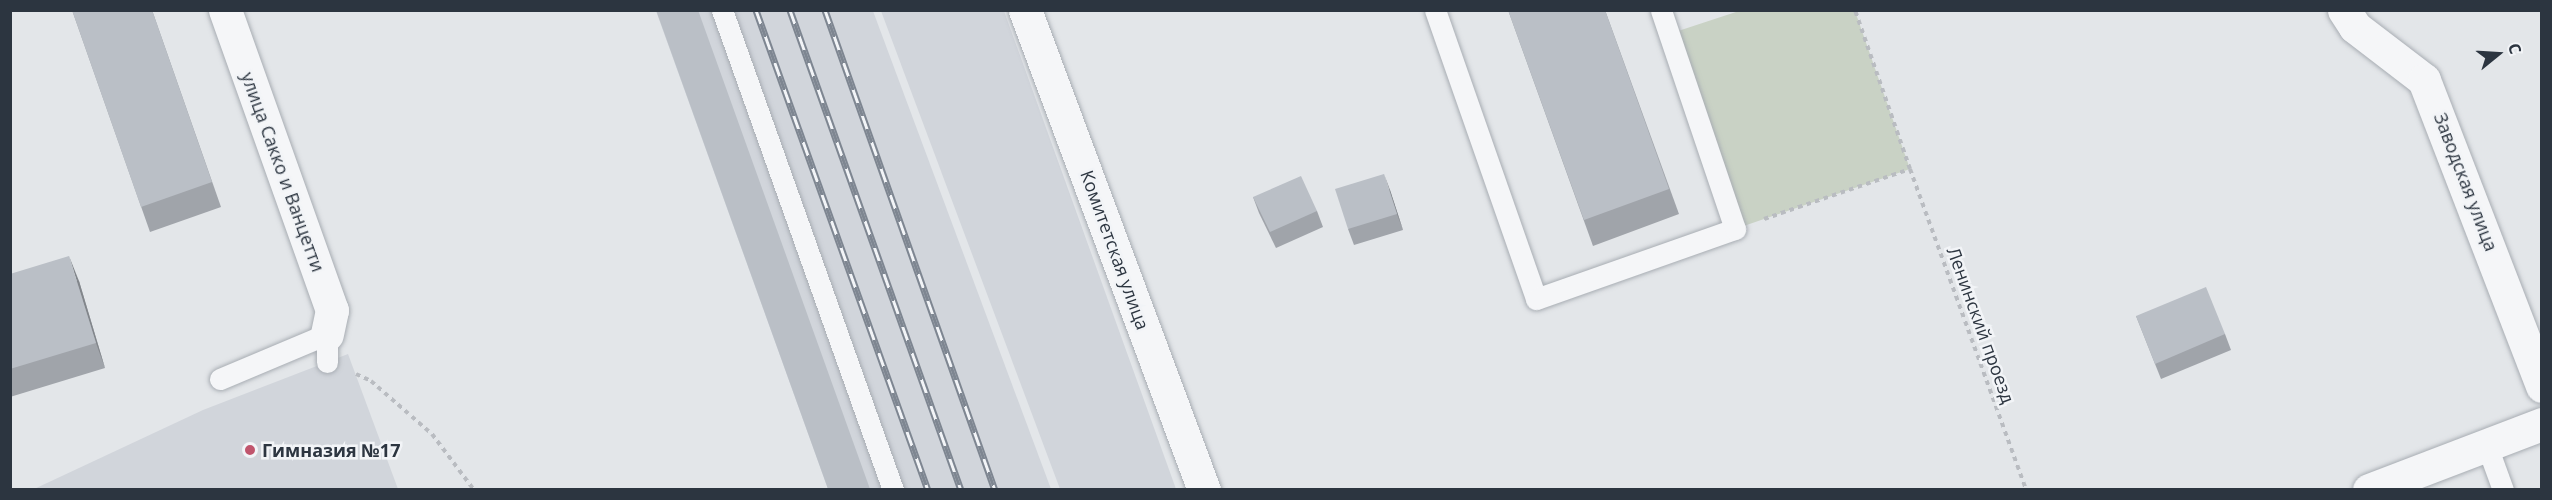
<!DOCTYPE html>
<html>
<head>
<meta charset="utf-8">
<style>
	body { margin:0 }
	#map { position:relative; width:2552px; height:500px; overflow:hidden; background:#e3e6e9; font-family:"Open Sans",sans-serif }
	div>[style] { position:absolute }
	.built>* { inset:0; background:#d1d5db }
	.green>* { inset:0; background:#c9d2c5 }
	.path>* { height:4px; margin-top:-2px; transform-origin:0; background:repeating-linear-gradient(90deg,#b9bcc1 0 4.5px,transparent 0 9px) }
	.roads { filter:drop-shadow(0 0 2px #a8adb3) drop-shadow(0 0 2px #a8adb3) }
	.lane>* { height:21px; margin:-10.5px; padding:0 10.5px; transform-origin:10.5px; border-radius:10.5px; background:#f5f6f8 }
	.street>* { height:33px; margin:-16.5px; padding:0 16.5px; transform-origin:16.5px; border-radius:16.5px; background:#f5f6f8 }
	.rail>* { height:7px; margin-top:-3.5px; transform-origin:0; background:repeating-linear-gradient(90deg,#f2f4f7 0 14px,#7e8691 0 28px); box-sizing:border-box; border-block:2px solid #7e8691 }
	.wall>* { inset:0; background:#a0a4aa }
	.shaded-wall>* { inset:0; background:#82868b }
	.building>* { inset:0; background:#babfc6 }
	.dots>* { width:16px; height:16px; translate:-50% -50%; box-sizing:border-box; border:3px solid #f2f4f7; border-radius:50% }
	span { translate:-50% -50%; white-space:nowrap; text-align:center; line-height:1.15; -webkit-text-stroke:5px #f2f4f7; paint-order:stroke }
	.street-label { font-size:18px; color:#2c3540 }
	.poi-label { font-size:18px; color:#2c3540; font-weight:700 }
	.left { translate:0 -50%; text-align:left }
	.frame { position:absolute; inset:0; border:12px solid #2c3540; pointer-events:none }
	.north { position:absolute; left:2468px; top:24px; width:60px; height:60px; -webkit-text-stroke:4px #f2f4f7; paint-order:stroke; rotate:72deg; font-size:16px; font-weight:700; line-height:24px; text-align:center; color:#2c3540 }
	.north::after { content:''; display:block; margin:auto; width:21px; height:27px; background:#2c3540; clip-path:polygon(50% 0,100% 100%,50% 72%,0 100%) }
</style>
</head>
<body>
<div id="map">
	<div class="built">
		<div style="clip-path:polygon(656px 11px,873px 11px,1051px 489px,828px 489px)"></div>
		<div style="clip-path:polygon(881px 11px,1004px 11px,1176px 489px,1060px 489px)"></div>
		<div style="clip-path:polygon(348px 354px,398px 489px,32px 490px,203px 410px)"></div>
	</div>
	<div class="green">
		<div style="clip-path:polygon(1739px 11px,1855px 11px,1910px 169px,1735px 229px,1669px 34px)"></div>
	</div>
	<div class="path">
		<div style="left:1910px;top:169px;width:341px;rotate:70.1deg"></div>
		<div style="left:1764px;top:219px;width:154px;rotate:-18.9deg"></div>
		<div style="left:1910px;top:169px;width:168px;rotate:-109.1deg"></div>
		<div style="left:356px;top:374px;width:17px;rotate:25deg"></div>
		<div style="left:371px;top:381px;width:81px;rotate:41deg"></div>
		<div style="left:432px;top:434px;width:70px;rotate:53.1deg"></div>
	</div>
	<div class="roads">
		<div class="lane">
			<div style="left:722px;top:10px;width:510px;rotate:70.39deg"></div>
			<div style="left:1435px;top:10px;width:306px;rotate:70.7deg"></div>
			<div style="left:1536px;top:299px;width:211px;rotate:-19.4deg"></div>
			<div style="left:1735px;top:229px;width:231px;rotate:-108.7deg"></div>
			<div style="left:220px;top:379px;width:116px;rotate:-22.8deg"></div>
			<div style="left:327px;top:334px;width:28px;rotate:90deg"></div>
			<div style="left:2487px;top:446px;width:47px;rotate:70deg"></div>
		</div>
		<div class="street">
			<div style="left:225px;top:10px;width:319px;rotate:70.4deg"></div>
			<div style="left:332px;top:310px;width:25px;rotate:102deg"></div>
			<div style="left:1025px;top:10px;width:512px;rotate:69.55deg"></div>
			<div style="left:2344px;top:10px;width:20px;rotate:57deg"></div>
			<div style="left:2355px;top:27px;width:87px;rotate:37.5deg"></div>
			<div style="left:2424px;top:80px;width:328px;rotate:68.9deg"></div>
			<div style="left:2369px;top:490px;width:185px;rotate:-20.9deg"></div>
		</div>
	</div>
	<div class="rail">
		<div style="left:756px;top:10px;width:510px;rotate:70.29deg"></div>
		<div style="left:790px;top:10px;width:510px;rotate:70.39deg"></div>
		<div style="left:825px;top:10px;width:509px;rotate:70.5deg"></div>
	</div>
	<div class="wall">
		<div style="clip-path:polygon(72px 10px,152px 10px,221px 207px,150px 232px)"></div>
		<div style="clip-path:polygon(1508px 10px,1605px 10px,1679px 214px,1593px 246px)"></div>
		<div style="clip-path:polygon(1390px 190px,1403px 230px,1354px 245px,1348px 229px)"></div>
		<div style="clip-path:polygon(1253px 197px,1317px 211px,1323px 227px,1276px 248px,1259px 213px)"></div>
		<div style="clip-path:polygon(10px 274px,79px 281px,105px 368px,10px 397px)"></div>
		<div style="clip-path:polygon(2136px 316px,2225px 334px,2231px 350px,2161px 379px)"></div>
	</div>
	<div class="shaded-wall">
		<div style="clip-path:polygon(1384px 174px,1390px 190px,1403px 230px,1397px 214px)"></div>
		<div style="clip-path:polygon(69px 256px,79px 281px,105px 368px,96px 343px)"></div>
	</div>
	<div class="building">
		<div style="clip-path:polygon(72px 10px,152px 10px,212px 182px,141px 207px)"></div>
		<div style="clip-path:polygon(656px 10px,698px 10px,870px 489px,828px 489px)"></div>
		<div style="clip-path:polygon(1508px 10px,1605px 10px,1669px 189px,1584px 220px)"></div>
		<div style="clip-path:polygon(1384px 174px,1397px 214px,1348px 229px,1335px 189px)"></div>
		<div style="clip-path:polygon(1301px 176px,1317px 211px,1270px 232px,1253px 197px)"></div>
		<div style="clip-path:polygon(69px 256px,96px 343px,10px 369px,10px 274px)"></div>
		<div style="clip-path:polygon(2206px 287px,2225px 334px,2155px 364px,2136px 316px)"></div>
	</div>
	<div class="dots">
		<div style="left:250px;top:450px;background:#c0556d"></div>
	</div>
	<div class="street-label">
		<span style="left:283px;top:172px;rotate:70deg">улица Сакко и Ванцетти</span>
		<span style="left:2466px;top:182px;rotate:69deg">Заводская улица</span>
		<span style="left:1115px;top:250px;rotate:70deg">Комитетская улица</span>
		<span style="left:1981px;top:325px;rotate:70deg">Ленинский проезд</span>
	</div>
	<div class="poi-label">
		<span class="left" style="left:262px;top:450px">Гимназия №17</span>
	</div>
	<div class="frame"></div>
	<div class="north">С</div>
</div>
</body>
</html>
